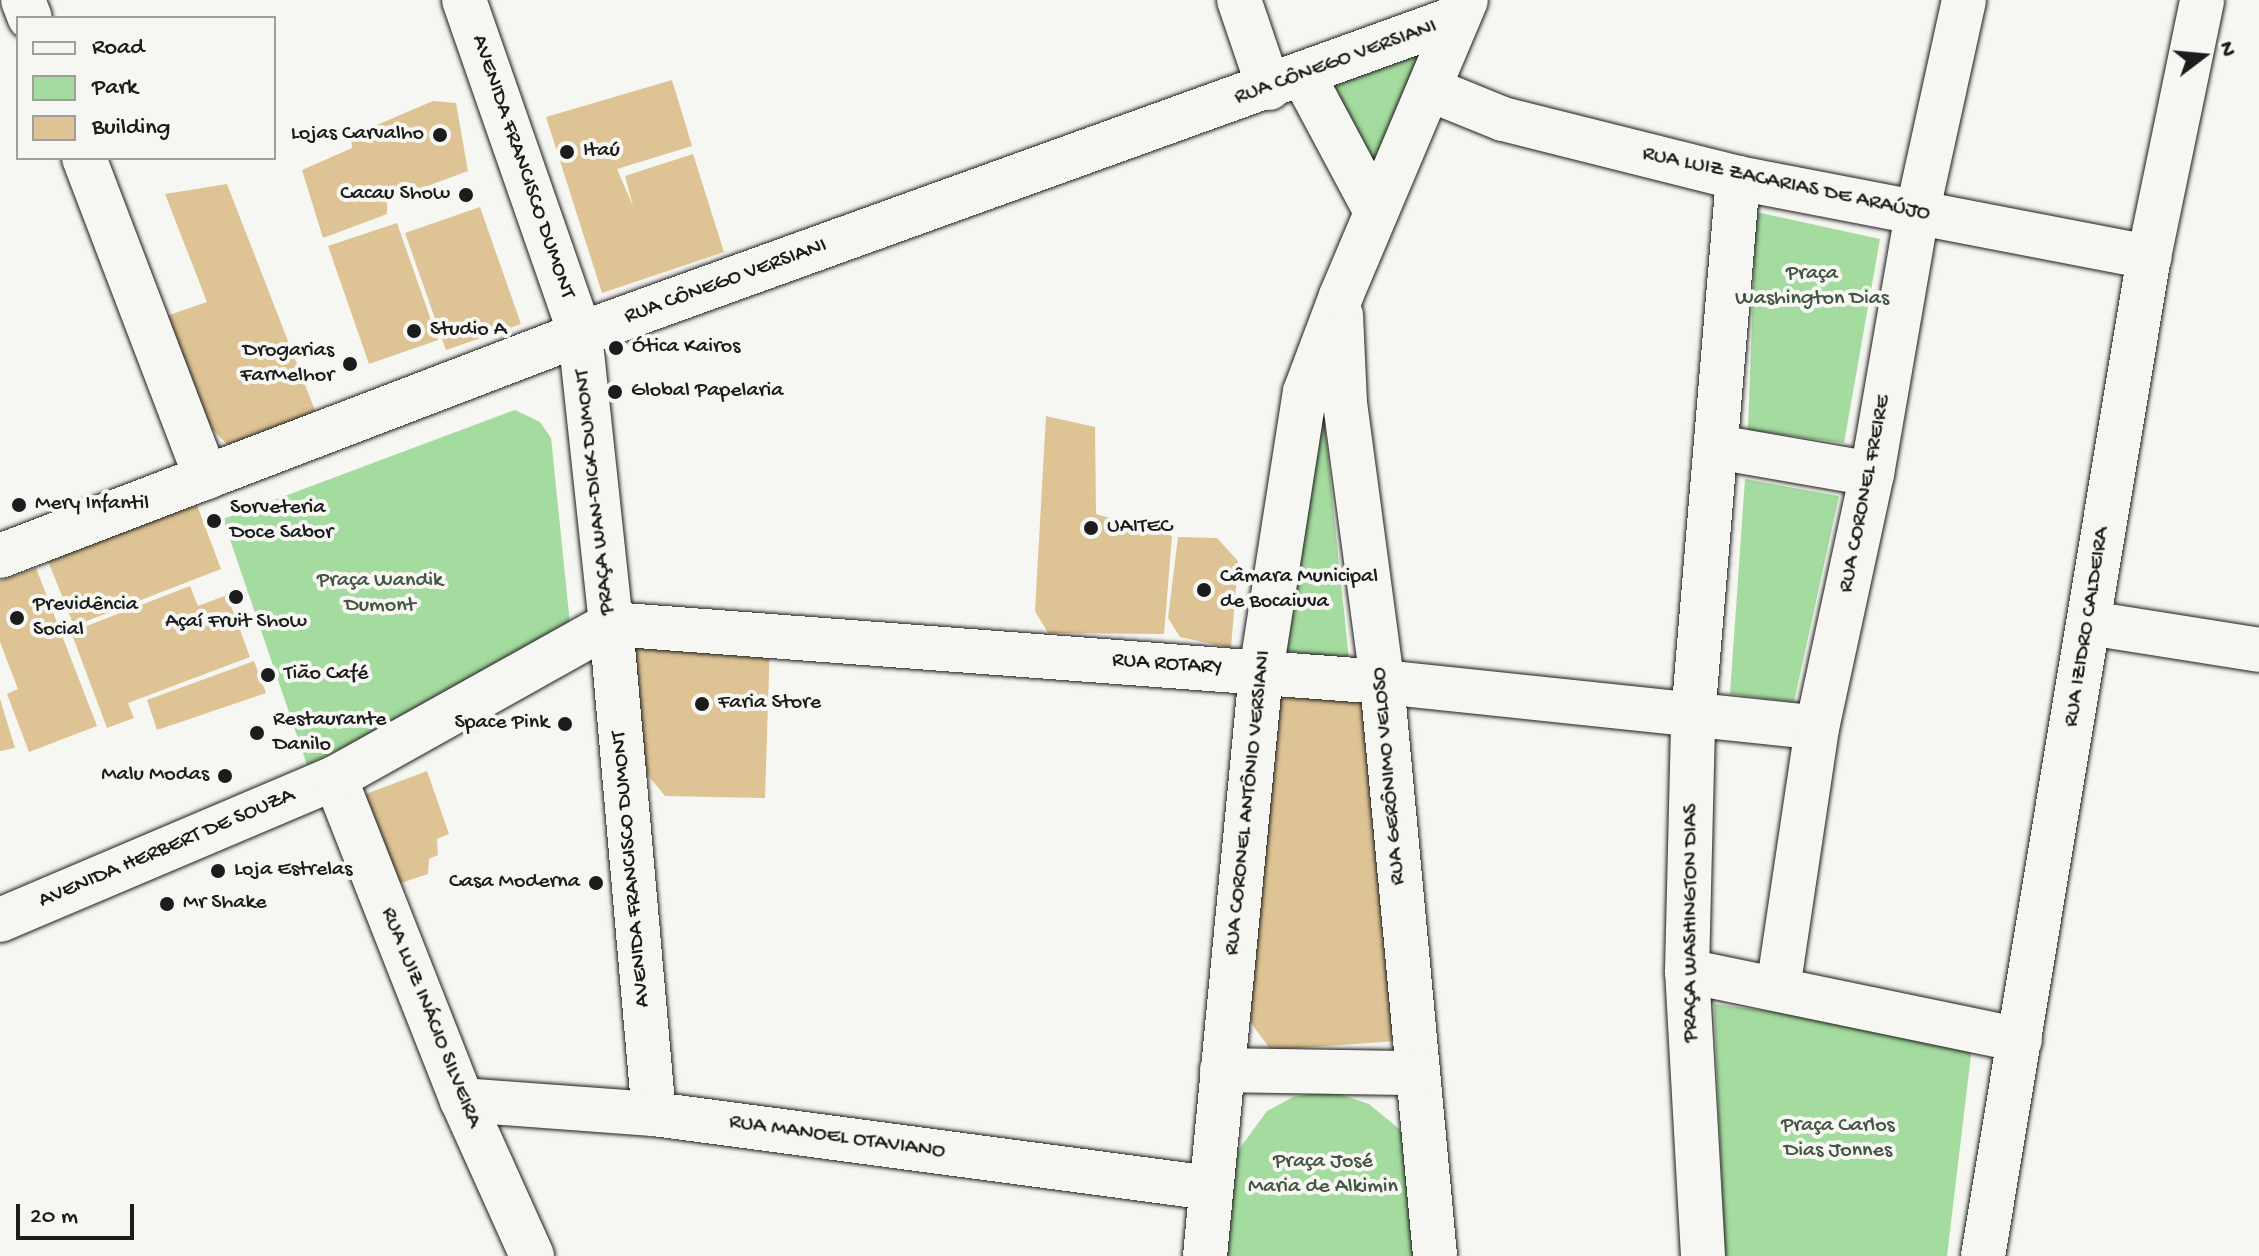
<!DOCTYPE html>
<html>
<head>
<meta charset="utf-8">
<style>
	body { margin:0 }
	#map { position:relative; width:2259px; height:1256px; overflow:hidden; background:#f6f6f2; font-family:"Gochi Hand",sans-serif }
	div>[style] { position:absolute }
	.green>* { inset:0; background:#a4db9e }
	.building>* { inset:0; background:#dec494 }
	.roads { filter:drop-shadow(0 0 2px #1c1c1c) drop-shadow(0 0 2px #1c1c1c) }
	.minor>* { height:44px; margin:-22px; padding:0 22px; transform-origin:22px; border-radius:22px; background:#f6f6f2 }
	.dots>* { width:22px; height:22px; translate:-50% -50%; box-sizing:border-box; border:4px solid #f6f6f2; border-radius:50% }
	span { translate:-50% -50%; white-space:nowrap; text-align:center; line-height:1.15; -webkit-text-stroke:8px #f6f6f2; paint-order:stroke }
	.street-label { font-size:22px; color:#1c1c1c }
	.poi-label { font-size:22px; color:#1c1c1c }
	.right { translate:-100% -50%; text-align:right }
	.left { translate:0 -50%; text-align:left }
	.park-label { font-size:22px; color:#455543 }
	.legend { position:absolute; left:16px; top:16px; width:260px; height:144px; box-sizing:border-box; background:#f6f6f2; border:2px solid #9f9f9c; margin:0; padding:10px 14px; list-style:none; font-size:24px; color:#1c1c1c }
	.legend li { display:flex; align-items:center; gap:16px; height:40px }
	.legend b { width:40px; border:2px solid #9f9f9c }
	.north { position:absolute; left:2163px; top:16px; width:80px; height:80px; -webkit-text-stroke:6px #f6f6f2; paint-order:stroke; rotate:74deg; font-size:22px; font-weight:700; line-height:32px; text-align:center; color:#1c1c1c }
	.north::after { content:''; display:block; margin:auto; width:28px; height:36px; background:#1c1c1c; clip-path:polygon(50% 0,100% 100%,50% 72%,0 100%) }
	.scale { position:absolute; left:16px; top:1204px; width:118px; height:36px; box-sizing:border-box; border:4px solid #1c1c1c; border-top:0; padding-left:10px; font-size:24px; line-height:28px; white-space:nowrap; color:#1c1c1c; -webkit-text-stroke:6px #f6f6f2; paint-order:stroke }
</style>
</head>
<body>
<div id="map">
	<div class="green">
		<div style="clip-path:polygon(1421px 49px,1374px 173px,1332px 84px)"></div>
		<div style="clip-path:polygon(1756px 212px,1880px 239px,1844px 443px,1748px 430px)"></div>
		<div style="clip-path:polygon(1323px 409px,1349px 660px,1287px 651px)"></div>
		<div style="clip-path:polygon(515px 410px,540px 422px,551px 438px,570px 624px,548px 650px,307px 765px,223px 519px)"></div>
		<div style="clip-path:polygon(1745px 479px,1839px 496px,1794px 702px,1730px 694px)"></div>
		<div style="clip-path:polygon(1714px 1004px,1973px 1038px,1947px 1256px,1725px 1256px)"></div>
		<div style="clip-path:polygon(1317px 1093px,1342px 1095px,1369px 1104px,1404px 1133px,1419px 1256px,1227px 1256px,1237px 1152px,1267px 1111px,1293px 1097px)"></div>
	</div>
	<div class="building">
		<div style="clip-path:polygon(672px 80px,692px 146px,617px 169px,633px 206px,625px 176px,693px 154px,724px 252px,602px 293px,546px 117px)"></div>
		<div style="clip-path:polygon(433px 101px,456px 103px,468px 171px,387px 201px,387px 214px,323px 238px,302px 170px,352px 148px,351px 136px)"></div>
		<div style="clip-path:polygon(227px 184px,316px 413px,234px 451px,200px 417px,158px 319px,207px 302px,165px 194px)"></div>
		<div style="clip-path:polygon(480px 207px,521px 324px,446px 350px,405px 233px)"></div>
		<div style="clip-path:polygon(397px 223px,438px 340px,369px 364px,328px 246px)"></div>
		<div style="clip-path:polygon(1046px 416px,1095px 427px,1096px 514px,1172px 536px,1164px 634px,1048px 633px,1035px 611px)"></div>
		<div style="clip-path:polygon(191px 489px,221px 569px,74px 626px,42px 546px)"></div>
		<div style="clip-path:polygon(1178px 537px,1217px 538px,1238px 561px,1231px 648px,1180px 637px,1168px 618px)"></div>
		<div style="clip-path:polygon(36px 568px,97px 726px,29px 752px,7px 694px,18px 689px,0 642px,0 581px)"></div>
		<div style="clip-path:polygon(190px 586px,198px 606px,227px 595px,250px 657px,128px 703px,134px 718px,107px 728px,71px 632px)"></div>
		<div style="clip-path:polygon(630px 640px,770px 641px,765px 798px,665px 796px,641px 767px)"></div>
		<div style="clip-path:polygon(254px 661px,266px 693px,157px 730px,147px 700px)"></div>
		<div style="clip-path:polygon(1269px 680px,1331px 684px,1371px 710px,1397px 1041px,1271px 1050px,1248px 1019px)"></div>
		<div style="clip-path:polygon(0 699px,15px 748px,0 751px)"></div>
		<div style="clip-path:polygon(427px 771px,449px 834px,437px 839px,438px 855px,429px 859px,428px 874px,392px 886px,358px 797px)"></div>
	</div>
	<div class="roads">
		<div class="minor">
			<div style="left:23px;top:0;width:19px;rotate:69deg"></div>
			<div style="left:464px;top:0;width:354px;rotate:70.8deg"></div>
			<div style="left:580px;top:334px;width:292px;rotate:83.9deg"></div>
			<div style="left:611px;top:624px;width:492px;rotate:85deg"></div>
			<div style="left:1239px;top:0;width:93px;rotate:71.2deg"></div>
			<div style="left:1303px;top:75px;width:155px;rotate:61.9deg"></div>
			<div style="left:1429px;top:89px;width:80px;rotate:22.1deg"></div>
			<div style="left:1503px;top:119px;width:242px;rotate:14.1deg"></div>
			<div style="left:1738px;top:178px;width:419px;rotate:10.9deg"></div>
			<div style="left:84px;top:158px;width:342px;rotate:69.1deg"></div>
			<div style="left:1341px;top:315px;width:88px;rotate:87.4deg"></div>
			<div style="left:1345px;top:403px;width:281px;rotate:82.4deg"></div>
			<div style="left:1382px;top:682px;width:576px;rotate:84.72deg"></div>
			<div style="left:1717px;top:447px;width:157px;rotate:9.9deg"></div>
			<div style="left:0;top:556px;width:621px;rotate:-20.94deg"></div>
			<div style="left:580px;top:334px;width:931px;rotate:-19.84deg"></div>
			<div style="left:2089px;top:623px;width:172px;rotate:9deg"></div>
			<div style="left:611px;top:624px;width:773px;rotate:4.3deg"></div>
			<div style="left:1382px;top:682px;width:437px;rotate:6deg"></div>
			<div style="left:335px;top:778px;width:346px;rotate:68.5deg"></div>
			<div style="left:462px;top:1100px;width:171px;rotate:65.8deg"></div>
			<div style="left:0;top:920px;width:364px;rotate:-23deg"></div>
			<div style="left:335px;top:778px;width:316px;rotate:-29.2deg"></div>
			<div style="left:1687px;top:971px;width:340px;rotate:11.7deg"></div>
			<div style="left:1778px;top:989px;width:264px;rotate:-81.5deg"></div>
			<div style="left:1817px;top:728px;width:260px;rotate:-77.8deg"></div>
			<div style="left:1872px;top:474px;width:264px;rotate:-80.2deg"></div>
			<div style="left:1917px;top:214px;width:219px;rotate:-77.6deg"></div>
			<div style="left:1222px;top:1070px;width:194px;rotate:0.9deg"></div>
			<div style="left:462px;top:1100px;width:193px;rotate:4.2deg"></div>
			<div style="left:654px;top:1114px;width:561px;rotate:7.58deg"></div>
			<div style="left:1205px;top:1256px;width:587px;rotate:-84.52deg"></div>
			<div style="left:1261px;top:672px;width:283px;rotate:-81.1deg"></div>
			<div style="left:1305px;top:392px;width:103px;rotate:-69.4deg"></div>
			<div style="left:1341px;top:296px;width:321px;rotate:-67.1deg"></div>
			<div style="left:1703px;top:1256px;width:285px;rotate:-93.2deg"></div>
			<div style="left:1687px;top:971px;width:254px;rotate:-88.6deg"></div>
			<div style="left:1693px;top:717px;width:541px;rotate:-85.23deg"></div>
			<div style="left:1983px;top:1256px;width:1013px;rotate:-80.57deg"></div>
			<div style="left:2149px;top:257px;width:262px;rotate:-78.3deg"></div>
		</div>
	</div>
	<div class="dots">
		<div style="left:440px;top:135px;background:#1c1c1c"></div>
		<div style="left:567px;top:152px;background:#1c1c1c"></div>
		<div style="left:466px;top:195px;background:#1c1c1c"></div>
		<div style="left:414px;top:331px;background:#1c1c1c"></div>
		<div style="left:616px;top:348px;background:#1c1c1c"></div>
		<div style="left:350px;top:364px;background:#1c1c1c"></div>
		<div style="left:615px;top:392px;background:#1c1c1c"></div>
		<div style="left:19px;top:505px;background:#1c1c1c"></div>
		<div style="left:214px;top:521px;background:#1c1c1c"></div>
		<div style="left:1091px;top:528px;background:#1c1c1c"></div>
		<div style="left:1204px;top:590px;background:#1c1c1c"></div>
		<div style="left:236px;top:597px;background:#1c1c1c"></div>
		<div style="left:17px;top:618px;background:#1c1c1c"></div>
		<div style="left:268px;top:675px;background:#1c1c1c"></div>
		<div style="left:702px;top:704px;background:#1c1c1c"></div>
		<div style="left:565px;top:724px;background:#1c1c1c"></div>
		<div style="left:257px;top:733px;background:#1c1c1c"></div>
		<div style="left:225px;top:776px;background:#1c1c1c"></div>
		<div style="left:218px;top:871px;background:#1c1c1c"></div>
		<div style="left:596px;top:883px;background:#1c1c1c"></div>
		<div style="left:167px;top:904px;background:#1c1c1c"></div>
	</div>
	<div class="street-label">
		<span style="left:1336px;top:63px;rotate:-20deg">RUA CÔNEGO VERSIANI</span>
		<span style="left:522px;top:167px;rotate:71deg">AVENIDA FRANCISCO DUMONT</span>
		<span style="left:1786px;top:185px;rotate:12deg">RUA LUIZ ZACARIAS DE ARAÚJO</span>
		<span style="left:726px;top:282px;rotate:-20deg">RUA CÔNEGO VERSIANI</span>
		<span style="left:596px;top:492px;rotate:-96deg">PRAÇA WAN-DICK DUMONT</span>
		<span style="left:1866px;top:494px;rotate:-79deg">RUA CORONEL FREIRE</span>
		<span style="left:2088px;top:627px;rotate:-81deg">RUA IZIDRO CALDEIRA</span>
		<span style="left:1167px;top:665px;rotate:4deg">RUA ROTARY</span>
		<span style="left:1390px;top:776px;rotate:-95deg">RUA GERÔNIMO VELOSO</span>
		<span style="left:1249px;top:803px;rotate:-84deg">RUA CORONEL ANTÔNIO VERSIANI</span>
		<span style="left:167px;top:849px;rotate:-23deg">AVENIDA HERBERT DE SOUZA</span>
		<span style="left:632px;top:869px;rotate:-95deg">AVENIDA FRANCISCO DUMONT</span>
		<span style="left:1692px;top:923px;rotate:-90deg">PRAÇA WASHINGTON DIAS</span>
		<span style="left:430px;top:1018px;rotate:68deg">RUA LUIZ INÁCIO SILVEIRA</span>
		<span style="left:837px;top:1138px;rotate:8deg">RUA MANOEL OTAVIANO</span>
	</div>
	<div class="poi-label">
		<span class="right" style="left:424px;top:135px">Lojas Carvalho</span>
		<span class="left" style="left:583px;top:152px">Itaú</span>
		<span class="right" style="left:450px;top:195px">Cacau Show</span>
		<span class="left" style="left:430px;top:331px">Studio A</span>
		<span class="left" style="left:632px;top:348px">Ótica Kairos</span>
		<span class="right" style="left:334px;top:364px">Drogarias<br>FarMelhor</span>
		<span class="left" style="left:631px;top:392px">Global Papelaria</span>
		<span class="left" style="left:35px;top:505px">Mery Infantil</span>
		<span class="left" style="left:230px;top:521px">Sorveteria<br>Doce Sabor</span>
		<span class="left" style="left:1107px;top:528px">UAITEC</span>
		<span class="left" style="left:1220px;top:590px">Câmara Municipal<br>de Bocaiuva</span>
		<span class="left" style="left:33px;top:618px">Previdência<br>Social</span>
		<span style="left:236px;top:623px">Açaí Fruit Show</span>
		<span class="left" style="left:284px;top:675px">Tião Café</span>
		<span class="left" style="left:718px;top:704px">Faria Store</span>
		<span class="left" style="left:273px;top:733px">Restaurante<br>Danilo</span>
		<span class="right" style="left:549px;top:724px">Space Pink</span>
		<span class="right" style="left:209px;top:776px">Malu Modas</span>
		<span class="left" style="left:234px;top:871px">Loja Estrelas</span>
		<span class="right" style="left:580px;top:883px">Casa Moderna</span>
		<span class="left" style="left:183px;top:904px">Mr Shake</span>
	</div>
	<div class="park-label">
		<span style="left:1812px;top:287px">Praça<br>Washington Dias</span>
		<span style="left:380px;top:594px">Praça Wandik<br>Dumont</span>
		<span style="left:1838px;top:1139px">Praça Carlos<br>Dias Jonnes</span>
		<span style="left:1323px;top:1175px">Praça José<br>Maria de Alkimin</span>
	</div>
	<ul class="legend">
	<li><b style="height:10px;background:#f6f6f2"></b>Road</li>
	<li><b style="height:22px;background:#a4db9e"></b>Park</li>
	<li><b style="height:22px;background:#dec494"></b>Building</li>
	</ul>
	<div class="north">N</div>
	<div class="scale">20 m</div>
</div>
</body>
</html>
